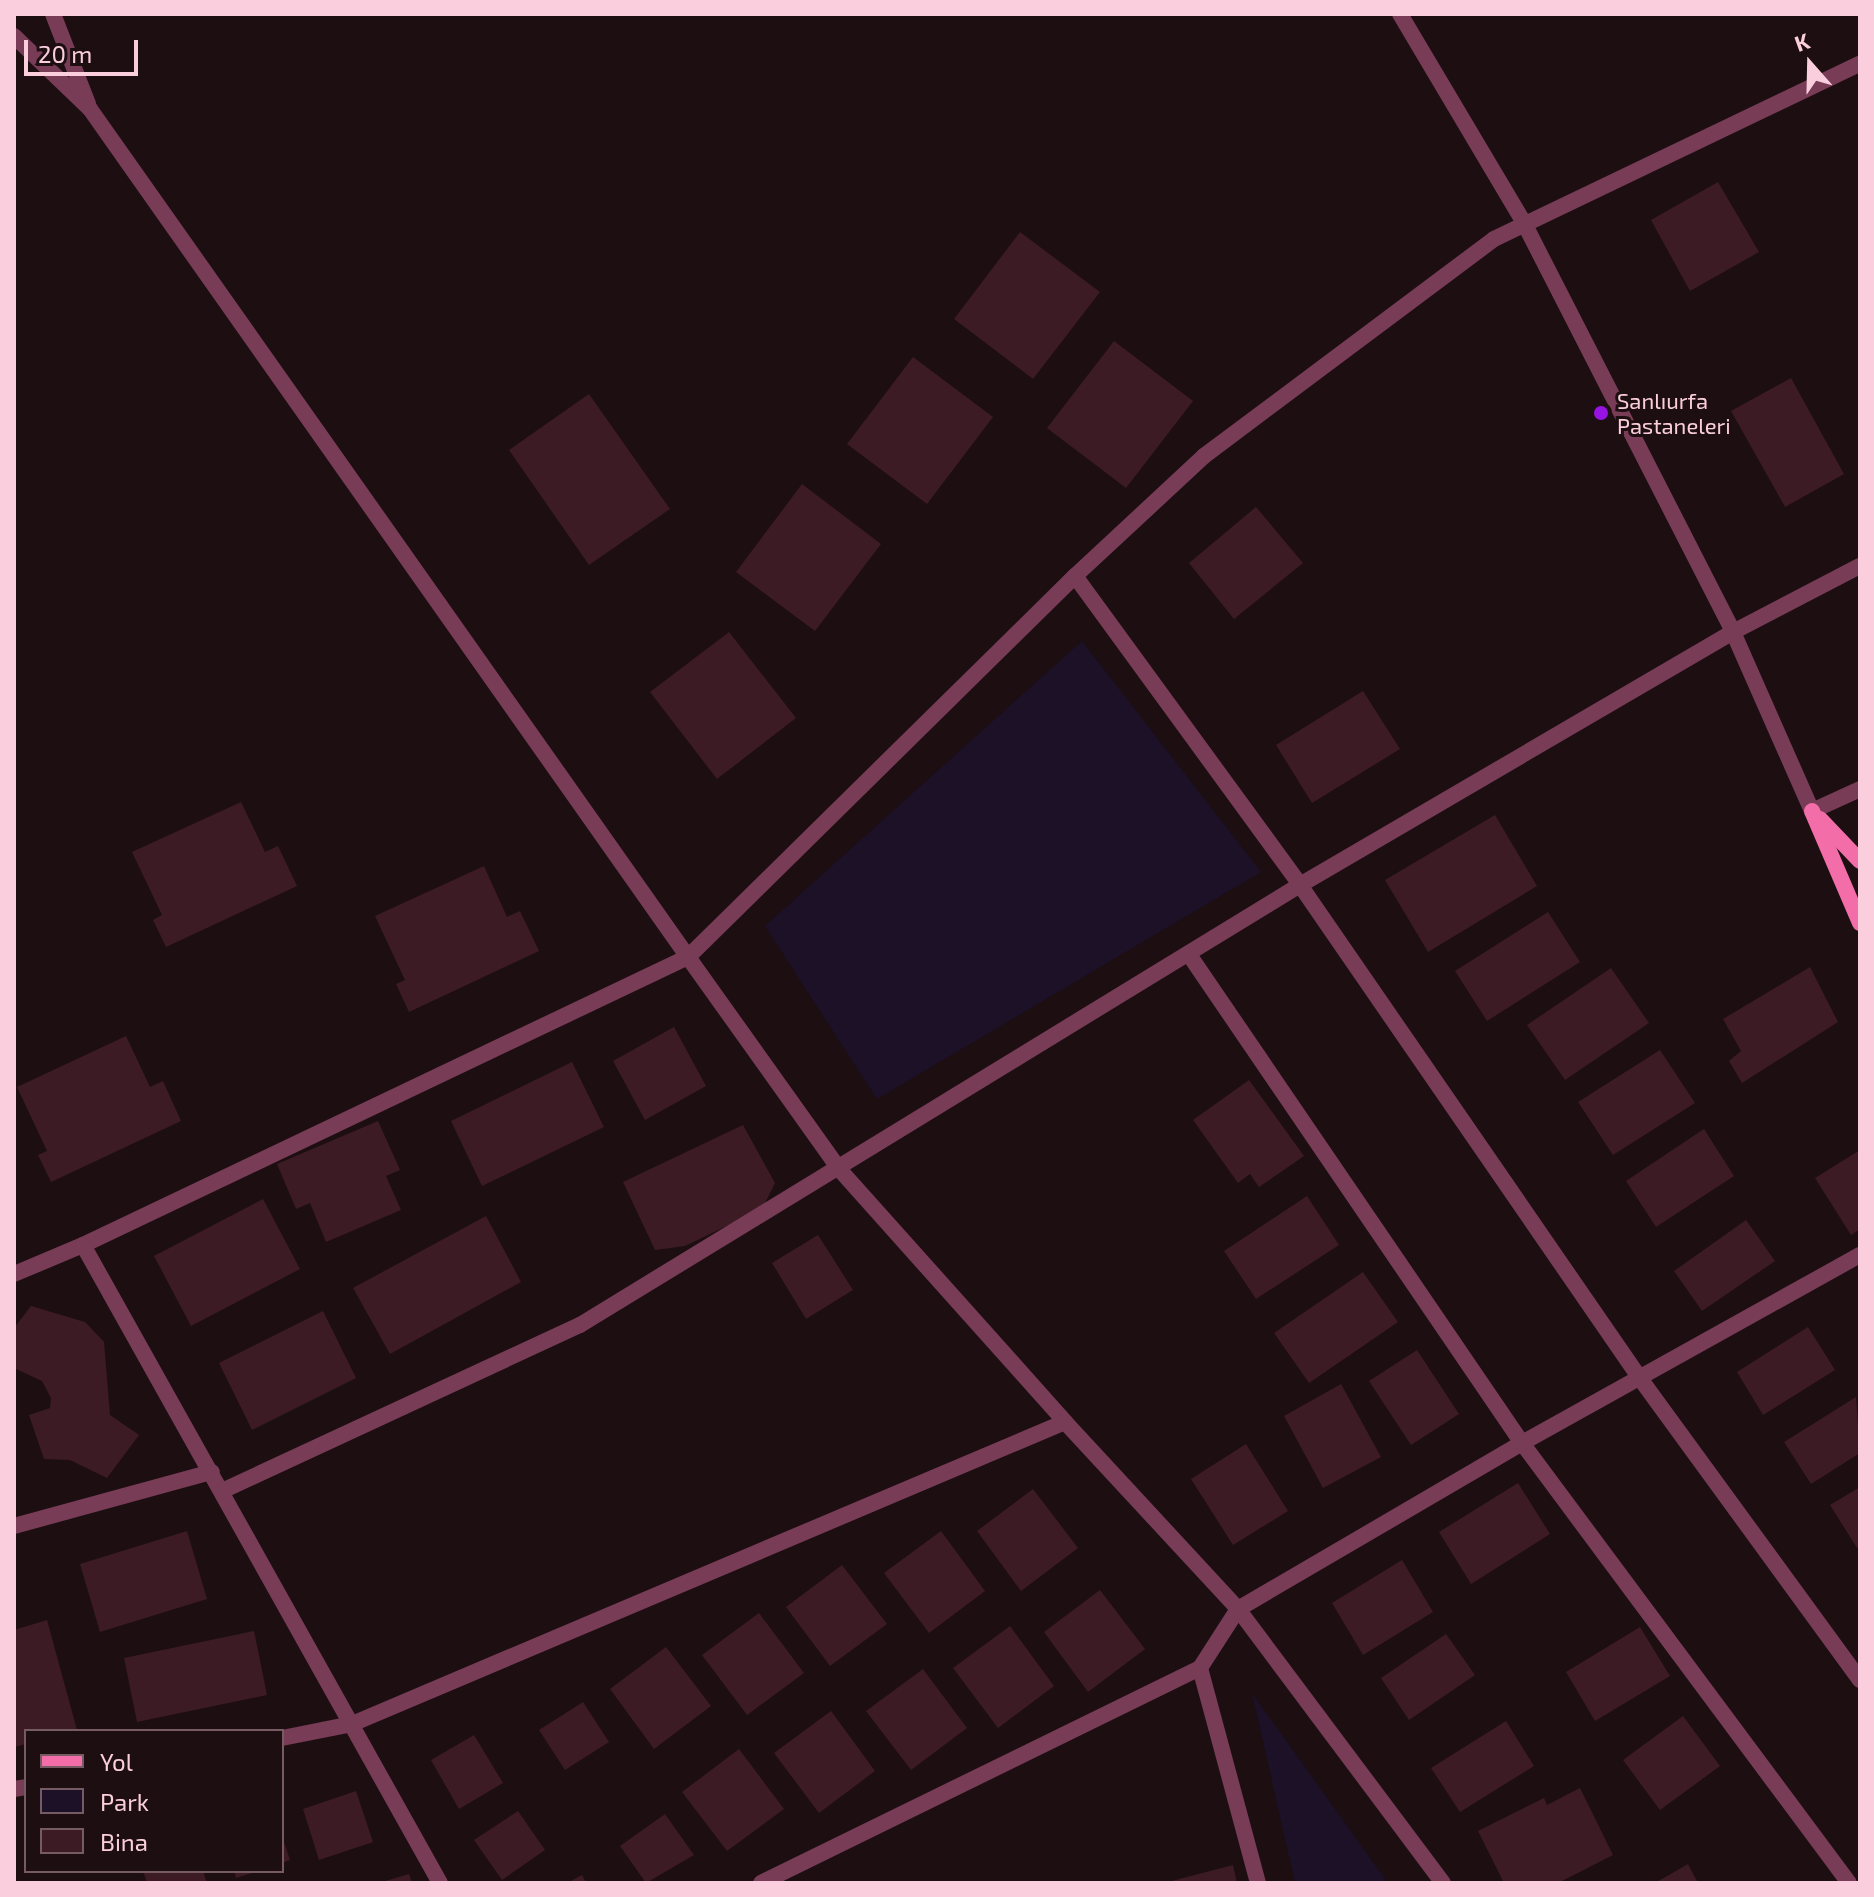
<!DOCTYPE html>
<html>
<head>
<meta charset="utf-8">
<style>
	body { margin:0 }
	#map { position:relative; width:1874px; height:1897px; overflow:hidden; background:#1d0e12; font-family:"Exo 2",sans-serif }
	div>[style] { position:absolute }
	.green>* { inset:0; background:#1c1127 }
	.building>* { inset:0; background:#3d1b24 }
	.street>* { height:16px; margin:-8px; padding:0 8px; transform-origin:8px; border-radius:8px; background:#783c56 }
	.secondary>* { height:16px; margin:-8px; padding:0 8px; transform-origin:8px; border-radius:8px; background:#f36da8 }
	.dots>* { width:22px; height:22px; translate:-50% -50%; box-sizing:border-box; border:4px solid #1d0e12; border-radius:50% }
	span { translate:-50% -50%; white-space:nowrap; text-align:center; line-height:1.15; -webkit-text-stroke:6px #1d0e12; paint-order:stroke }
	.poi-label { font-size:22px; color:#fbcede }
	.left { translate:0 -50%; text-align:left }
	.frame { position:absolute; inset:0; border:16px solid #fbcede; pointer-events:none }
	.legend { position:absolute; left:24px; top:1729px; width:260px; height:144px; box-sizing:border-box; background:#1d0e12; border:2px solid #765b64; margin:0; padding:10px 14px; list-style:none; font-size:24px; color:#fbcede }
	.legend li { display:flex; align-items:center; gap:16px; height:40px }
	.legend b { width:40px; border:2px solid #765b64 }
	.north { position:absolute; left:1770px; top:24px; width:80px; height:80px; -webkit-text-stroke:6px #1d0e12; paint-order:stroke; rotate:340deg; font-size:22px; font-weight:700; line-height:32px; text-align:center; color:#fbcede }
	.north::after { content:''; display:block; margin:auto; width:28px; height:36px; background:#fbcede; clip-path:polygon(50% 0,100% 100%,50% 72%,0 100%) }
	.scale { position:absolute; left:24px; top:40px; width:114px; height:36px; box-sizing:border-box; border:4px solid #fbcede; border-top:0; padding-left:10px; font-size:24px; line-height:28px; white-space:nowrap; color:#fbcede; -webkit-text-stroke:6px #1d0e12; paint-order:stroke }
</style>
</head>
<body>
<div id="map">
	<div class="green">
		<div style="clip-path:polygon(1082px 641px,1261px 872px,877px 1099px,765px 926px)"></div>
		<div style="clip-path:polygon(1252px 1693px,1388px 1883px,1295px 1883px)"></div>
	</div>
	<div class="building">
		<div style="clip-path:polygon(1718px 182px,1759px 252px,1690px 291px,1651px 220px)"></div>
		<div style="clip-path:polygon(1020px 232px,1100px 292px,1033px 379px,954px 319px)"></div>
		<div style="clip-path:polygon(1114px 341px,1193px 401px,1126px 488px,1047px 428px)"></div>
		<div style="clip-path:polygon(913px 357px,993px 417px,927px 504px,847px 444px)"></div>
		<div style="clip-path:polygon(1791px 378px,1844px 474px,1785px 507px,1731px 411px)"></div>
		<div style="clip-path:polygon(589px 394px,670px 509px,589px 565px,509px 450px)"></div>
		<div style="clip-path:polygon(802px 484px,881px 544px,815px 631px,736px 572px)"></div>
		<div style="clip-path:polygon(1256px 507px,1303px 563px,1234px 619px,1189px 563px)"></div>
		<div style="clip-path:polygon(729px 632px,796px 718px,717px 779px,650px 692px)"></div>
		<div style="clip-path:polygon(1363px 691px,1400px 749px,1312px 803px,1276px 745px)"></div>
		<div style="clip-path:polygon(241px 802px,265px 852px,278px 846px,297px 886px,166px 947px,153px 920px,162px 915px,132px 852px)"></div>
		<div style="clip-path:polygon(1495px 815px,1537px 886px,1428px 952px,1385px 880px)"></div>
		<div style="clip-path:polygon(484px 866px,507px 917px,520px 911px,539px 951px,409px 1012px,396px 984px,405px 980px,375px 916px)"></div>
		<div style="clip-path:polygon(1548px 912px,1580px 962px,1487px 1021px,1455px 971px)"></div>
		<div style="clip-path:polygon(1810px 967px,1838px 1022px,1742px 1083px,1729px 1061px,1741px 1051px,1723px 1019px)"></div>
		<div style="clip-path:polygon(1611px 968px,1649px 1023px,1565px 1080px,1527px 1025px)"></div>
		<div style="clip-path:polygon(674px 1027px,706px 1086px,645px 1120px,613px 1061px)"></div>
		<div style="clip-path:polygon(126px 1036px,150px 1087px,163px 1081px,181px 1121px,51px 1182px,38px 1155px,47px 1151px,17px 1087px)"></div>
		<div style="clip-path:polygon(1660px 1050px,1695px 1103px,1613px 1155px,1578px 1102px)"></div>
		<div style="clip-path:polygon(572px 1062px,604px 1127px,482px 1186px,451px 1121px)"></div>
		<div style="clip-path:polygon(1249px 1080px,1304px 1156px,1259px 1187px,1250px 1174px,1238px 1183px,1193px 1120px)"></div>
		<div style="clip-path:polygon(378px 1121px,400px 1170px,386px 1176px,401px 1210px,326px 1242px,310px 1203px,296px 1209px,277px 1164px)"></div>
		<div style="clip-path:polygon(743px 1125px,775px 1183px,762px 1209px,685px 1246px,655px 1250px,623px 1182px)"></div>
		<div style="clip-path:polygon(1704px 1129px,1734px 1176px,1656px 1227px,1626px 1181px)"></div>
		<div style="clip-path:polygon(1860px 1150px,1860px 1229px,1851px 1235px,1815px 1178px)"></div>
		<div style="clip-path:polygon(1307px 1196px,1339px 1245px,1256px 1299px,1224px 1251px)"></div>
		<div style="clip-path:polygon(263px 1199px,300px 1269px,191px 1326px,154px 1256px)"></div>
		<div style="clip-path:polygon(486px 1216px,521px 1282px,390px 1354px,353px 1288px)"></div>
		<div style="clip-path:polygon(1746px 1220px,1775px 1261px,1702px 1311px,1674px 1271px)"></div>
		<div style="clip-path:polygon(818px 1235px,853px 1290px,806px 1319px,772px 1263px)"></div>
		<div style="clip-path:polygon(1363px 1272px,1398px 1322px,1309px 1383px,1274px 1333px)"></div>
		<div style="clip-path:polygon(31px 1306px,85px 1322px,104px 1342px,110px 1415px,139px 1435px,107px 1478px,70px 1460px,44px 1459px,29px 1415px,50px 1408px,51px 1398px,42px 1381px,14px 1368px,14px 1328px)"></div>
		<div style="clip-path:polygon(323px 1311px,356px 1378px,252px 1430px,219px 1363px)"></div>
		<div style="clip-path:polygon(1808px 1327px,1835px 1370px,1763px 1415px,1737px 1372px)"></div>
		<div style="clip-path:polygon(1417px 1350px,1459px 1414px,1411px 1445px,1369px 1381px)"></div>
		<div style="clip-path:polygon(1341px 1384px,1381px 1457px,1323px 1488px,1284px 1416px)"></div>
		<div style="clip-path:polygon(1856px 1397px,1860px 1453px,1811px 1484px,1784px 1442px)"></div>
		<div style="clip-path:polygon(1246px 1444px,1288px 1511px,1233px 1545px,1191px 1479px)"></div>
		<div style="clip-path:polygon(1518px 1483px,1550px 1534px,1471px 1584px,1439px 1532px)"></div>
		<div style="clip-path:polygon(1860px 1487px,1860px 1546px,1857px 1548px,1830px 1505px)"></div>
		<div style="clip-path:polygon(1033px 1489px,1078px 1548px,1021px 1591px,977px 1531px)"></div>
		<div style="clip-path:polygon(187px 1531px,207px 1599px,100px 1632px,80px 1564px)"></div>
		<div style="clip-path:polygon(941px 1531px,985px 1591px,929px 1633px,884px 1573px)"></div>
		<div style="clip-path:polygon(1402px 1560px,1433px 1612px,1363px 1655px,1332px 1603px)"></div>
		<div style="clip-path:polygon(842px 1565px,887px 1624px,830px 1666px,786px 1607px)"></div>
		<div style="clip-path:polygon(1100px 1590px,1145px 1649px,1088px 1692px,1044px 1632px)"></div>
		<div style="clip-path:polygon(759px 1613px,804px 1673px,747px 1715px,702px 1655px)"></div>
		<div style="clip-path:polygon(47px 1620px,77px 1730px,26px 1731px,26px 1744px,14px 1747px,14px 1630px)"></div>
		<div style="clip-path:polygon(1010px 1626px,1054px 1686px,998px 1728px,953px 1668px)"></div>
		<div style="clip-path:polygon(1640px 1627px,1670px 1676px,1595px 1721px,1566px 1672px)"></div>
		<div style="clip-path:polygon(254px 1631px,267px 1695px,137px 1722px,124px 1658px)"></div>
		<div style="clip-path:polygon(1446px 1634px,1475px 1675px,1409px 1720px,1381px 1678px)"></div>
		<div style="clip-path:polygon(666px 1647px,711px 1706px,654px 1749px,610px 1689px)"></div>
		<div style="clip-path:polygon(923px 1669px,967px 1728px,911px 1770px,866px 1711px)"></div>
		<div style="clip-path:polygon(583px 1702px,609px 1742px,565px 1770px,539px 1730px)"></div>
		<div style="clip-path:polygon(831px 1711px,875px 1771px,819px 1813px,774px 1753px)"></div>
		<div style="clip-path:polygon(1683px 1716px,1720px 1766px,1660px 1810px,1623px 1760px)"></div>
		<div style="clip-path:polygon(1506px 1721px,1534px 1766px,1460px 1812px,1431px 1768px)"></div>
		<div style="clip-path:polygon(474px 1735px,503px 1783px,459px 1809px,431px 1760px)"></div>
		<div style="clip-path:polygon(739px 1749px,784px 1809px,727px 1851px,682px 1792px)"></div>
		<div style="clip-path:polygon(1580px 1788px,1613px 1855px,1558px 1883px,1504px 1883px,1478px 1831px,1544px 1798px,1547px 1805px)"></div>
		<div style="clip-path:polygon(356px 1791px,373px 1842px,319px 1860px,303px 1809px)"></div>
		<div style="clip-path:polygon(518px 1811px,545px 1850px,502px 1880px,474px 1840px)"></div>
		<div style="clip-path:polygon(665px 1814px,694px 1855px,646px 1883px,620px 1846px)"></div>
		<div style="clip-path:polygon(282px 1836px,290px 1860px,282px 1863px)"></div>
		<div style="clip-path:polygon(1688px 1864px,1698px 1883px,1655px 1883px)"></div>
		<div style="clip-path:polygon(1233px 1865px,1237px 1883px,1169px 1883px,1168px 1882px)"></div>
		<div style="clip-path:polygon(143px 1871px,203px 1871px,207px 1883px,147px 1883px)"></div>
		<div style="clip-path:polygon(234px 1871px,255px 1871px,255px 1872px,236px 1878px)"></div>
		<div style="clip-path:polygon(409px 1874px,412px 1883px,382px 1883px,382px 1882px)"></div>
		<div style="clip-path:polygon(582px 1875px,586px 1883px,567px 1883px)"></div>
	</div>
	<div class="street">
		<div style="left:53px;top:14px;width:97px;rotate:68.7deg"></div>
		<div style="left:1400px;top:14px;width:243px;rotate:59.3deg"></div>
		<div style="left:1524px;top:223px;width:459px;rotate:62.9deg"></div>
		<div style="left:1733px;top:632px;width:196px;rotate:66.2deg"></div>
		<div style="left:1812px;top:811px;width:53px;rotate:-24.6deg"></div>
		<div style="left:14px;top:36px;width:105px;rotate:43.8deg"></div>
		<div style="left:90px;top:109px;width:1038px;rotate:54.81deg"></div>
		<div style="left:688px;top:957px;width:543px;rotate:-44.55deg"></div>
		<div style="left:1075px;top:576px;width:176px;rotate:-42.9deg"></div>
		<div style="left:1204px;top:456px;width:362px;rotate:-36.8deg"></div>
		<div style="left:1494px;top:239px;width:406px;rotate:-25.6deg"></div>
		<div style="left:1075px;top:576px;width:382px;rotate:53.9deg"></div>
		<div style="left:1300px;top:885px;width:597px;rotate:55.43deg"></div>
		<div style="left:1639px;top:1377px;width:375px;rotate:53.9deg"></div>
		<div style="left:1190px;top:956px;width:589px;rotate:55.72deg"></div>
		<div style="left:1522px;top:1443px;width:548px;rotate:53.38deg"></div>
		<div style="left:83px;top:1245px;width:670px;rotate:-25.46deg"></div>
		<div style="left:688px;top:957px;width:262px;rotate:54.5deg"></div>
		<div style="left:840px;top:1170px;width:338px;rotate:48.2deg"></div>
		<div style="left:14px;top:1274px;width:75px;rotate:-22.8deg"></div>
		<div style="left:83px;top:1245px;width:731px;rotate:60.77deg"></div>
		<div style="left:222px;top:1491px;width:395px;rotate:-24.9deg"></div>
		<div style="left:580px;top:1325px;width:844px;rotate:-31.43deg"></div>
		<div style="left:1300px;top:885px;width:501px;rotate:-30.3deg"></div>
		<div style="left:1733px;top:632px;width:143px;rotate:-27.5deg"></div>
		<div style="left:14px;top:1526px;width:205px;rotate:-15.3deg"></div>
		<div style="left:1200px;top:1668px;width:223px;rotate:74.9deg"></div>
		<div style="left:282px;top:1738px;width:71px;rotate:-11.3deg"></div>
		<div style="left:352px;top:1724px;width:774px;rotate:-22.96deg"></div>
		<div style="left:1065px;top:1422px;width:255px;rotate:47.2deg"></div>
		<div style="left:1238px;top:1609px;width:342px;rotate:53.2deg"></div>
		<div style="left:14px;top:1789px;width:12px;rotate:-9deg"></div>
		<div style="left:761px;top:1883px;width:489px;rotate:-26.1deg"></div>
		<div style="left:1200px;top:1668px;width:70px;rotate:-57.2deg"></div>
		<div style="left:1238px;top:1609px;width:329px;rotate:-30.3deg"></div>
		<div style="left:1522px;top:1443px;width:387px;rotate:-29.1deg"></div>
	</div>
	<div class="secondary">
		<div style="left:1812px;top:811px;width:122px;rotate:66.8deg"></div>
		<div style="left:1820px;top:819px;width:58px;rotate:46.4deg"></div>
	</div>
	<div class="dots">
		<div style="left:1601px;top:413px;background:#9713e2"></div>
	</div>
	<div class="poi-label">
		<span class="left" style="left:1617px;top:413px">Sanlıurfa<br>Pastaneleri</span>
	</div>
	<div class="frame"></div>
	<ul class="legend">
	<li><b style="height:10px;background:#f36da8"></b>Yol</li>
	<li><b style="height:22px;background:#1c1127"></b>Park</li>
	<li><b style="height:22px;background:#3d1b24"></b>Bina</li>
	</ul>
	<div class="north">K</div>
	<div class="scale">20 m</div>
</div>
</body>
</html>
